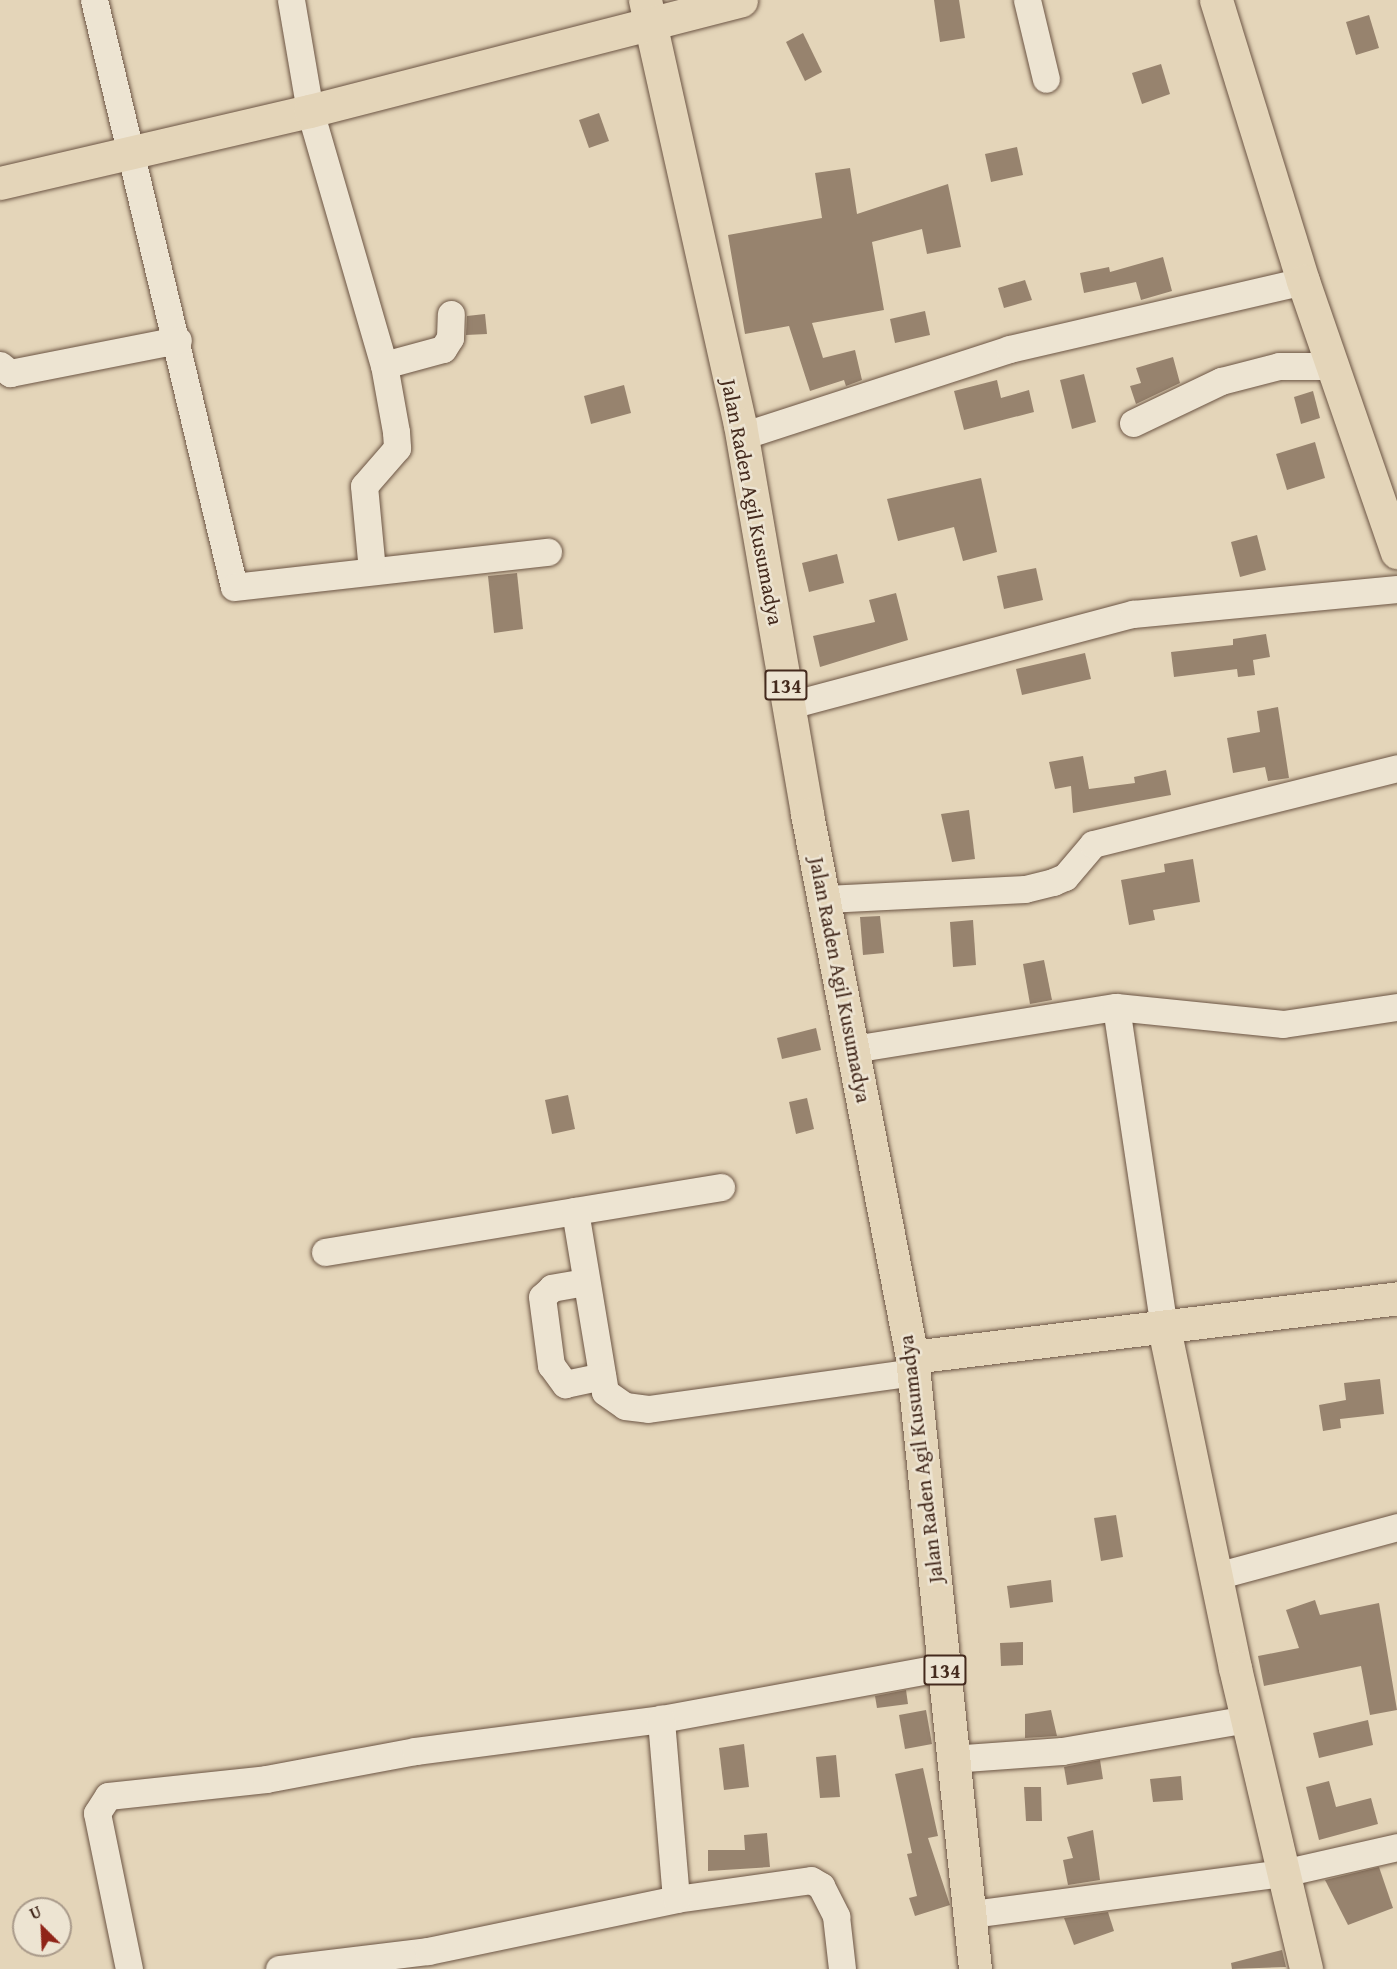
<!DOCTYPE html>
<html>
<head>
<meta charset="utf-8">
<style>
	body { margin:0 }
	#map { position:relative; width:1397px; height:1969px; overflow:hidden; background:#e4d5b9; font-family:"Gentium Book Plus",serif }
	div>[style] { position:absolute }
	.building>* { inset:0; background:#97836e }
	.roads { filter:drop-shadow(0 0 2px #6c5544) drop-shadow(0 0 2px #6c5544) }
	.minor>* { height:27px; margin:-13.5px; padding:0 13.5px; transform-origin:13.5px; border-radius:13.5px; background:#ede4d2 }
	.major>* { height:33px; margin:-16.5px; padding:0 16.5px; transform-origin:16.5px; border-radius:16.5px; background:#e4d5b9 }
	span { translate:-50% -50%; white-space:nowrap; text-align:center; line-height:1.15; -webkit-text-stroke:5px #ede4d2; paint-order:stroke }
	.shield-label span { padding:2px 4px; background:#ede4d2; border:2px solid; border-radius:4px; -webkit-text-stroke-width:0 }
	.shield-label { font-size:20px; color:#442a1d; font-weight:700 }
	.street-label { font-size:21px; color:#442a1d }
	.north { position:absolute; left:12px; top:1897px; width:60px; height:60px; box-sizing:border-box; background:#ede4d2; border:2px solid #a99a8a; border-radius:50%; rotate:336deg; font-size:16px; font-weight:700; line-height:24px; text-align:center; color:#442a1d }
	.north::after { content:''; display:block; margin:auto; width:21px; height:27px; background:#8f2418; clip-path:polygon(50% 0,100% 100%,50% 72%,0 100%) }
</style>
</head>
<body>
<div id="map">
	<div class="building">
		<div style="clip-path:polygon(934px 0,959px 0,965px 38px,940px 42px)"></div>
		<div style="clip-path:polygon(1369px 15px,1379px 48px,1356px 55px,1346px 22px)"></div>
		<div style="clip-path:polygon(803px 33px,822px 72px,805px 81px,786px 42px)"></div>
		<div style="clip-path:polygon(1161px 64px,1170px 94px,1142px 104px,1132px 73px)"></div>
		<div style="clip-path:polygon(599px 113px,609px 141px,589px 148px,579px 120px)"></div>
		<div style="clip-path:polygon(1017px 147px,1023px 175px,991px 182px,985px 154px)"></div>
		<div style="clip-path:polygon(850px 168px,857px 214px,948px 184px,961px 247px,927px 254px,922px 229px,872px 242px,884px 310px,812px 323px,823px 358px,855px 350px,862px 380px,846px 386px,844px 380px,810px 391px,789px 326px,745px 334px,728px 235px,822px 218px,815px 173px)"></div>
		<div style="clip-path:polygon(1163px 257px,1172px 291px,1141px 300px,1136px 282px,1084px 293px,1080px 273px,1109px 267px,1110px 272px)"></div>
		<div style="clip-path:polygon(1025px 280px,1032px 300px,1004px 308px,998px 288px)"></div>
		<div style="clip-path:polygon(925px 311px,930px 335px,895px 343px,890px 319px)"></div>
		<div style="clip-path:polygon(485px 314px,487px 334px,466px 335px,467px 316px)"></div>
		<div style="clip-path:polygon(1173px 357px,1180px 383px,1136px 404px,1130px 386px,1141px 383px,1136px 368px)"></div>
		<div style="clip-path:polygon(1084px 374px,1096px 422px,1072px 429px,1060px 380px)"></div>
		<div style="clip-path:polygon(997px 380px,1001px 398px,1029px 390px,1034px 412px,964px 430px,954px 391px)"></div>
		<div style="clip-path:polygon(624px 385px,631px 413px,591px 424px,584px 396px)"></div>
		<div style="clip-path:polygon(1313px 391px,1320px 418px,1301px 424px,1294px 397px)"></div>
		<div style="clip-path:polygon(1315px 442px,1325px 478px,1287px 490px,1276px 454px)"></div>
		<div style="clip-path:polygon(981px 478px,997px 552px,963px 561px,954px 527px,898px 541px,887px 499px)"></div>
		<div style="clip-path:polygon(1257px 535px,1266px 570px,1240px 577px,1231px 542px)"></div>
		<div style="clip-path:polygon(837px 554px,844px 583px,809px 592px,802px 563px)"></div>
		<div style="clip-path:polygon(1036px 568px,1043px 600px,1004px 609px,997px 576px)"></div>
		<div style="clip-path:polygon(517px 573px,523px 629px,494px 633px,488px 576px)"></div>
		<div style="clip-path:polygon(896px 593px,908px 640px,820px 667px,813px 636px,875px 622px,869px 600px)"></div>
		<div style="clip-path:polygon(1266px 634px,1270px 657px,1253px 660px,1255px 675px,1238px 677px,1237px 669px,1174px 677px,1171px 652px,1233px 645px,1233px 639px)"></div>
		<div style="clip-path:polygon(1085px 653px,1091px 679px,1022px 695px,1016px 669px)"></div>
		<div style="clip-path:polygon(1278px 707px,1289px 778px,1268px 781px,1265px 767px,1233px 773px,1227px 738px,1260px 732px,1257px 711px)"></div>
		<div style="clip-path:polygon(1083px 756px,1089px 789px,1135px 783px,1134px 777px,1166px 770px,1171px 795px,1073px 813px,1071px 786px,1055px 789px,1049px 762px)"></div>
		<div style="clip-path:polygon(969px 810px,975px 859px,952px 862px,941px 814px)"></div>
		<div style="clip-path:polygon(1193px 859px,1200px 902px,1153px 910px,1155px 920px,1129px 925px,1121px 880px,1165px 872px,1164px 864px)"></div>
		<div style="clip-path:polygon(880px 916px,884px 953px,863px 955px,860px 917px)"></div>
		<div style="clip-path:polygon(973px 920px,976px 965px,953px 967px,950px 922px)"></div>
		<div style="clip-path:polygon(1044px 960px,1052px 1000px,1030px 1004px,1023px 964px)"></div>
		<div style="clip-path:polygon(816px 1028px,821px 1050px,782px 1059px,777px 1038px)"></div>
		<div style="clip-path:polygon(568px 1095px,575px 1129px,552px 1134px,545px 1100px)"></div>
		<div style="clip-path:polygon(807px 1098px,814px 1129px,796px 1134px,789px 1102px)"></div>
		<div style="clip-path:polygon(1380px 1379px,1384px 1414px,1340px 1419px,1341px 1428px,1323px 1431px,1319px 1405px,1346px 1400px,1344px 1383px)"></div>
		<div style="clip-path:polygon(1116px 1515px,1123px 1557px,1101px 1561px,1094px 1518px)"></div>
		<div style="clip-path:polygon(1051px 1580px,1053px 1602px,1010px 1608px,1007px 1586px)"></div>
		<div style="clip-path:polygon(1315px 1600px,1320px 1615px,1379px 1603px,1397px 1710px,1370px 1715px,1361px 1666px,1264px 1686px,1258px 1656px,1299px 1648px,1286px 1610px)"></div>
		<div style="clip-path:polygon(1023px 1642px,1023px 1665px,1001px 1666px,1000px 1643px)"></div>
		<div style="clip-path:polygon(906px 1690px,908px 1704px,877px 1708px,875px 1696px)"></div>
		<div style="clip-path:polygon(926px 1710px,932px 1744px,905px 1749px,899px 1715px)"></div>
		<div style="clip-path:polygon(1051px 1710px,1057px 1736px,1025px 1738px,1025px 1714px)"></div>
		<div style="clip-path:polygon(1368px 1720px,1373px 1745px,1319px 1758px,1313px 1733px)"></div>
		<div style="clip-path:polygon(744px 1744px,749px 1787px,724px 1790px,719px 1748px)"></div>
		<div style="clip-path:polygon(836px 1755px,840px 1797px,820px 1798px,816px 1757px)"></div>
		<div style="clip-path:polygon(1100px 1760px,1103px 1779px,1067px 1785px,1064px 1767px)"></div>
		<div style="clip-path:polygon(923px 1768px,938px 1836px,928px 1838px,950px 1905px,915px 1916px,909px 1898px,917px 1896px,907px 1854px,912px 1853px,895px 1774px)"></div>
		<div style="clip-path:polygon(1181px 1776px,1183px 1800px,1153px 1802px,1150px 1779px)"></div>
		<div style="clip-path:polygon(1329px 1781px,1336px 1807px,1371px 1798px,1378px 1824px,1319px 1840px,1306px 1787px)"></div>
		<div style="clip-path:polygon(1024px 1787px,1041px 1787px,1042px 1821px,1026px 1821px)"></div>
		<div style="clip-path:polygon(1093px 1830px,1100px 1880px,1068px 1885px,1063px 1860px,1073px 1858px,1067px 1837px)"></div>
		<div style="clip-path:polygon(767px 1833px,770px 1867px,708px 1871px,708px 1850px,745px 1850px,744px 1835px)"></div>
		<div style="clip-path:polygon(1379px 1867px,1393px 1908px,1348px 1925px,1325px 1880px)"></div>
		<div style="clip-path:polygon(1108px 1912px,1114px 1931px,1074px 1945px,1064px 1918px)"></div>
		<div style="clip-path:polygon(1282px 1950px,1286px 1967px,1232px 1969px,1231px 1963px)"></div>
	</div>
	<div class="roads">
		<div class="minor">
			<div style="left:94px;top:0;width:603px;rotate:76.59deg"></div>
			<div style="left:234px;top:587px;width:316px;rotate:-6.4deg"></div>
			<div style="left:291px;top:0;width:113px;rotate:80.3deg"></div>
			<div style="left:310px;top:111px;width:265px;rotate:73.8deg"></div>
			<div style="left:384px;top:365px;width:68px;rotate:79.8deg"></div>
			<div style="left:396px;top:432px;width:16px;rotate:86deg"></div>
			<div style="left:397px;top:448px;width:50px;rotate:131deg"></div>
			<div style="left:364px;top:486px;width:85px;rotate:84.6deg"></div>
			<div style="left:1027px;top:0;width:81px;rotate:76.5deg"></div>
			<div style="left:0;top:365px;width:13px;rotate:39deg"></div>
			<div style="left:10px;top:373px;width:171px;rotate:-11.1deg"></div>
			<div style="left:384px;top:365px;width:61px;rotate:-15.2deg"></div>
			<div style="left:443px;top:349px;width:13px;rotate:-58deg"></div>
			<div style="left:450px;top:338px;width:24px;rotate:-88deg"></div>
			<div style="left:1133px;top:423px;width:98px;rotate:-25.5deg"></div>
			<div style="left:1221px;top:381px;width:60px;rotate:-14.5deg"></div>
			<div style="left:1279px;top:366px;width:54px"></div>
			<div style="left:742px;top:436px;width:281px;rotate:-18deg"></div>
			<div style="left:1009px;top:349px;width:302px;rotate:-13deg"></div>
			<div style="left:790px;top:705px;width:355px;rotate:-14.9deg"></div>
			<div style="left:1133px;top:614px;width:265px;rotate:-5.4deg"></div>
			<div style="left:826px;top:899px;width:199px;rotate:-2.9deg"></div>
			<div style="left:1025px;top:889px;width:29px;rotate:-14deg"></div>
			<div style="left:1053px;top:882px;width:13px;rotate:-23deg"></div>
			<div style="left:1065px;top:877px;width:43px;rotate:-49.7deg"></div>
			<div style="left:1093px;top:844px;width:313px;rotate:-14deg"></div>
			<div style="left:1116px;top:1007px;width:325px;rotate:81.5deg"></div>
			<div style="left:853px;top:1049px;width:266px;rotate:-9.1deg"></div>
			<div style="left:1116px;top:1007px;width:168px;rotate:5.8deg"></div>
			<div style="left:1283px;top:1024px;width:115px;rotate:-8.5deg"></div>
			<div style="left:575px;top:1211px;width:148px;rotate:-9.3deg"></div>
			<div style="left:325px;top:1252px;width:253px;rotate:-9.3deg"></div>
			<div style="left:575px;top:1211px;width:183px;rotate:80.6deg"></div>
			<div style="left:605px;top:1392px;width:24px;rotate:35deg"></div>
			<div style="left:625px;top:1406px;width:23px;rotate:7deg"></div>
			<div style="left:648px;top:1409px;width:268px;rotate:-7.9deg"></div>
			<div style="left:585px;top:1282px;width:34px;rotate:170deg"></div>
			<div style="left:552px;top:1288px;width:13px;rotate:138deg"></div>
			<div style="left:542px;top:1297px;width:69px;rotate:82.5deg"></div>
			<div style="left:551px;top:1365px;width:24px;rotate:54deg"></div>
			<div style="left:565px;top:1384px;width:38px;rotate:-12deg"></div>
			<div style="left:1216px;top:1576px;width:188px;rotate:-15.1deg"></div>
			<div style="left:951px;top:1759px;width:111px;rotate:-4.1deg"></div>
			<div style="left:1062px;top:1751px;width:188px;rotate:-9.8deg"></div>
			<div style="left:676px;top:1899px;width:136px;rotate:-8deg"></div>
			<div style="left:811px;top:1880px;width:12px;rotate:31deg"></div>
			<div style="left:821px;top:1886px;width:34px;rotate:63deg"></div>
			<div style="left:836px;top:1916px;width:53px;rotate:83.5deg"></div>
			<div style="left:971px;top:1914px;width:315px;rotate:-7.5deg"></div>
			<div style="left:1283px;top:1873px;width:117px;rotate:-12.8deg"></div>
			<div style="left:129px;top:1969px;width:159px;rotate:-101.6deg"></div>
			<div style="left:97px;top:1813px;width:20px;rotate:-57deg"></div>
			<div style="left:108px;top:1796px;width:159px;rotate:-6.1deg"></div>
			<div style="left:266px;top:1779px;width:152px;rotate:-10.6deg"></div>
			<div style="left:415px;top:1751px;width:248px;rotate:-7.4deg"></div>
			<div style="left:661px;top:1719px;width:289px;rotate:-10.4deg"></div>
			<div style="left:279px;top:1969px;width:150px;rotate:-6.9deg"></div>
			<div style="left:428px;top:1951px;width:253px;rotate:-11.8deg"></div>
			<div style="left:676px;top:1899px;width:181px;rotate:-94.8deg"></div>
		</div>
		<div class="major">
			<div style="left:645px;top:0;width:435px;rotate:77.4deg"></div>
			<div style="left:740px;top:425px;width:395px;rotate:80.2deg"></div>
			<div style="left:807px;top:814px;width:553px;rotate:79.06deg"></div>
			<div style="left:912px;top:1357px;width:615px;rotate:84.12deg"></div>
			<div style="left:1216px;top:0;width:294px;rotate:72.8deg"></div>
			<div style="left:1303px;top:281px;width:287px;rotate:70.9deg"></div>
			<div style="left:0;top:183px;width:318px;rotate:-13.1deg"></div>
			<div style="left:310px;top:111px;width:445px;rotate:-14.4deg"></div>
			<div style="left:1164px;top:1328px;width:347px;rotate:78.2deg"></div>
			<div style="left:1235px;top:1668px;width:309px;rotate:76.7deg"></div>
			<div style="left:912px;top:1357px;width:489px;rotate:-6.9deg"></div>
		</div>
	</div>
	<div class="shield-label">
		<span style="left:786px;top:685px">134</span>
		<span style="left:945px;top:1670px">134</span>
	</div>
	<div class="street-label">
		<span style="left:752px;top:502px;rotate:79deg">Jalan Raden Agil Kusumadya</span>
		<span style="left:840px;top:980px;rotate:79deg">Jalan Raden Agil Kusumadya</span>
		<span style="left:921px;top:1459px;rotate:-97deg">Jalan Raden Agil Kusumadya</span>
	</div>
	<div class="north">U</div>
</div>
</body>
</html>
